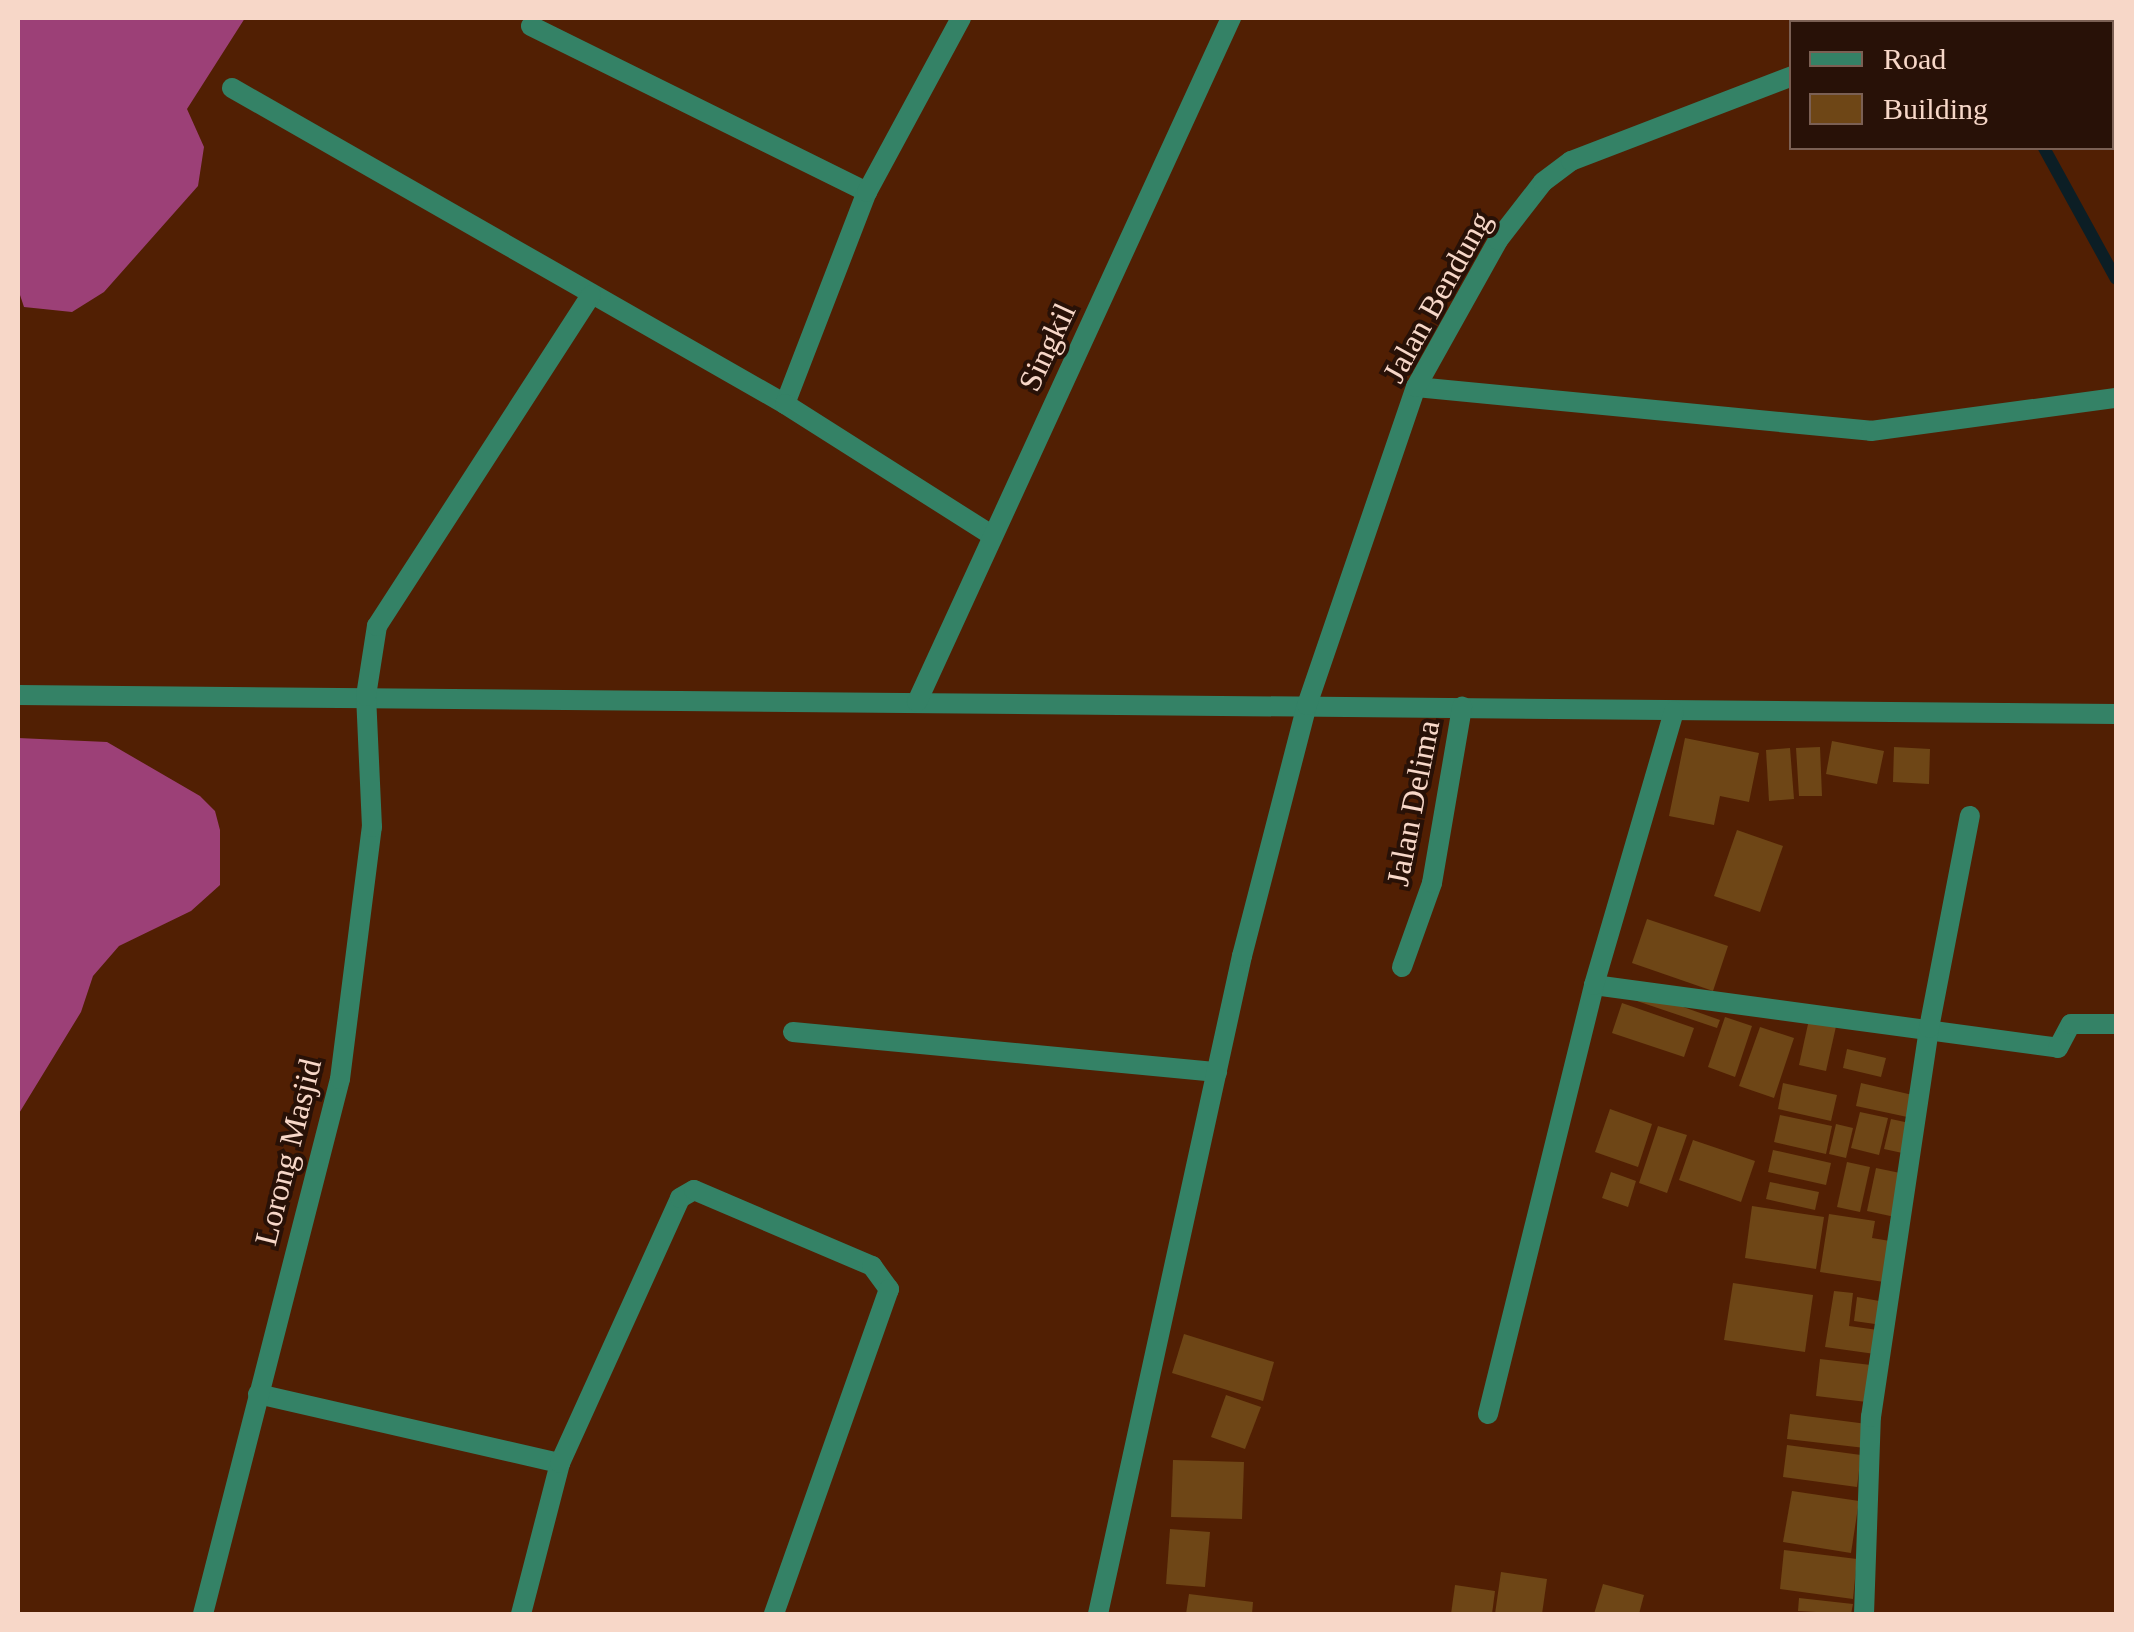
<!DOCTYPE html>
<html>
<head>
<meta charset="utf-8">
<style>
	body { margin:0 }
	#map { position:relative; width:2134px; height:1632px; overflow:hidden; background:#511f03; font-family:"Times New Roman",serif }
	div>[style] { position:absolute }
	.forest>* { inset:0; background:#9c4077 }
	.stream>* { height:12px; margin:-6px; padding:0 6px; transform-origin:6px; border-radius:6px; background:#0c1e25 }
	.building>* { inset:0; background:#6e4616 }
	.street>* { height:20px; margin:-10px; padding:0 10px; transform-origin:10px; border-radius:10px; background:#348266 }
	span { translate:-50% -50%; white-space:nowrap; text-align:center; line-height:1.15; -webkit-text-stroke:8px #281107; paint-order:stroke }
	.street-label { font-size:32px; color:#f7d7c8 }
	.frame { position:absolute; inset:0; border:20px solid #f7d7c8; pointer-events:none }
	.legend { position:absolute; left:1789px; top:20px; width:325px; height:130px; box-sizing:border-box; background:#281107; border:2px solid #7b6054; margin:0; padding:12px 18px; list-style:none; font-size:30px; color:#f7d7c8 }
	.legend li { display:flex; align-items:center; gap:20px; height:50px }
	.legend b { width:50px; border:2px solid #7b6054 }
</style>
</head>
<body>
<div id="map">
	<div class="forest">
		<div style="clip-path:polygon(18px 18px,245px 18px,187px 109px,204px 147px,198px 186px,104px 292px,72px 312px,24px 307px,18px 289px)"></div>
		<div style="clip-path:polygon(18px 738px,107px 742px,200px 796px,215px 811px,220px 830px,220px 885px,191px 911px,119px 946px,93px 976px,81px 1012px,18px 1115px)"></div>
	</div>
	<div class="stream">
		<div style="left:1973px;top:18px;width:4px;rotate:63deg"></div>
		<div style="left:2044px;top:148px;width:149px;rotate:61.2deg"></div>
	</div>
	<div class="building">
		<div style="clip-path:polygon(1685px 738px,1759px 753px,1749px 802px,1720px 796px,1714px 825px,1669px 816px)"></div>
		<div style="clip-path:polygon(1832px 741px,1884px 751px,1877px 784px,1826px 774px)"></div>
		<div style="clip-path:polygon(1820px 747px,1822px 796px,1799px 796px,1796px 748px)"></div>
		<div style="clip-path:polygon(1894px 747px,1930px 749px,1929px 784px,1893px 782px)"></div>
		<div style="clip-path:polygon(1790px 748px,1794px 799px,1769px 801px,1766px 750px)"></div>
		<div style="clip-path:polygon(1737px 830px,1783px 846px,1760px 912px,1714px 896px)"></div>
		<div style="clip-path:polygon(1647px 919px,1728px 946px,1713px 991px,1632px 963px)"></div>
		<div style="clip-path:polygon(1638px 991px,1720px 1020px,1717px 1028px,1634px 1000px)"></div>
		<div style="clip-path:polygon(1622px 1003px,1694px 1028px,1684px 1057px,1612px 1033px)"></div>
		<div style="clip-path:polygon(1810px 1015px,1837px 1022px,1826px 1071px,1799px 1065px)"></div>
		<div style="clip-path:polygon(1725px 1017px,1752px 1026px,1735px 1077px,1708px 1067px)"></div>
		<div style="clip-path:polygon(1760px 1027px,1794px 1038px,1774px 1098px,1739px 1086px)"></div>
		<div style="clip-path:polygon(1847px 1049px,1886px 1058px,1881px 1077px,1843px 1068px)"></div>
		<div style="clip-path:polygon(1783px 1083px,1837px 1095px,1831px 1121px,1778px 1109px)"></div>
		<div style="clip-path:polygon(1861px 1083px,1917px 1096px,1912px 1118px,1856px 1106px)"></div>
		<div style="clip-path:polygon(1610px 1109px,1652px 1124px,1638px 1167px,1595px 1152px)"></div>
		<div style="clip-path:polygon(1860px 1112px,1888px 1118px,1879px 1155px,1851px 1148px)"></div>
		<div style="clip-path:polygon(1780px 1115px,1832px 1126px,1826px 1154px,1774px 1142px)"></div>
		<div style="clip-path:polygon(1891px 1119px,1914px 1124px,1907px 1154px,1884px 1149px)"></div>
		<div style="clip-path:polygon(1836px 1124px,1853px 1128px,1846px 1158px,1829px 1154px)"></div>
		<div style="clip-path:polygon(1658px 1126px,1687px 1135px,1667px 1193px,1639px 1183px)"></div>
		<div style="clip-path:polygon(1693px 1140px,1755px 1161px,1741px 1202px,1679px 1180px)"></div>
		<div style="clip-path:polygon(1773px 1150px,1831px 1163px,1826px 1185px,1768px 1172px)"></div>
		<div style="clip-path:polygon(1847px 1162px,1870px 1167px,1860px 1212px,1837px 1207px)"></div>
		<div style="clip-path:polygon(1876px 1168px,1905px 1174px,1895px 1217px,1867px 1211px)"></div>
		<div style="clip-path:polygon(1611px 1172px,1636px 1181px,1628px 1207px,1602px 1198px)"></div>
		<div style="clip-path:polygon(1770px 1182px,1819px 1192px,1815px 1210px,1766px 1199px)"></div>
		<div style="clip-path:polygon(1752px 1206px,1824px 1217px,1816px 1269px,1745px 1258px)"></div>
		<div style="clip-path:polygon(1829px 1214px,1875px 1221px,1872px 1238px,1890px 1241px,1884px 1282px,1820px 1272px)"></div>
		<div style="clip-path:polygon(1733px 1283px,1813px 1295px,1805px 1352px,1724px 1340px)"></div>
		<div style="clip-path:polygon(1834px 1291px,1853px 1293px,1849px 1326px,1878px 1330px,1875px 1354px,1825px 1347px)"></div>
		<div style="clip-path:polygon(1857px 1297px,1885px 1302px,1882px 1325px,1854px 1321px)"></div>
		<div style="clip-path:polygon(1184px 1334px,1274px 1362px,1263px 1401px,1172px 1373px)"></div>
		<div style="clip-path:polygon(1820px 1359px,1871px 1365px,1867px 1402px,1816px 1396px)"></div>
		<div style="clip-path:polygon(1226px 1395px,1261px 1407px,1245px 1449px,1211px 1437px)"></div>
		<div style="clip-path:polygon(1790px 1414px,1867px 1424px,1865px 1448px,1787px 1439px)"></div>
		<div style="clip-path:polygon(1787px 1445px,1861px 1455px,1857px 1487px,1783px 1477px)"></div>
		<div style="clip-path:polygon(1173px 1460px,1244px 1462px,1242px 1519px,1171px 1517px)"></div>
		<div style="clip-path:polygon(1792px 1491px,1859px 1501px,1851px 1553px,1783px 1542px)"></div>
		<div style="clip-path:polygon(1170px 1529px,1210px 1532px,1205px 1587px,1166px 1584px)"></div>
		<div style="clip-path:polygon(1784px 1550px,1857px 1559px,1853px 1599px,1780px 1589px)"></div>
		<div style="clip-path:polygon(1501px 1572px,1547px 1579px,1542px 1614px,1495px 1614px)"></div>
		<div style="clip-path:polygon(1603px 1584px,1644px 1595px,1639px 1614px,1594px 1614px)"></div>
		<div style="clip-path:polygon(1455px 1585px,1495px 1591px,1492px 1614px,1451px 1614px)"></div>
		<div style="clip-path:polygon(1189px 1594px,1253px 1602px,1252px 1614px,1186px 1614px)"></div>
		<div style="clip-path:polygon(1799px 1598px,1853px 1604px,1851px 1614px,1798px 1611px)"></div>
	</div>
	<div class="street">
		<div style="left:1898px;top:18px;width:11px;rotate:22deg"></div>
		<div style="left:1925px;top:22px;width:8px;rotate:-30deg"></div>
		<div style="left:531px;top:26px;width:375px;rotate:26.3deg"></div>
		<div style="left:232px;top:88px;width:637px;rotate:29.74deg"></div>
		<div style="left:785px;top:404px;width:227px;rotate:-68.9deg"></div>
		<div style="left:867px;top:192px;width:198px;rotate:-61.6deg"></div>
		<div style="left:1416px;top:387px;width:457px;rotate:5.5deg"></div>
		<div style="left:1871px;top:431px;width:247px;rotate:-7.7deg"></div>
		<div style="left:785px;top:404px;width:246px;rotate:32.4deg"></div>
		<div style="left:18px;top:695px;width:2098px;rotate:0.52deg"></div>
		<div style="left:917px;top:702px;width:753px;rotate:-65.34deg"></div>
		<div style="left:1402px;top:967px;width:89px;rotate:-70.3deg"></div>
		<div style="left:1432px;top:883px;width:179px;rotate:-80.3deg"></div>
		<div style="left:1594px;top:985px;width:468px;rotate:7.7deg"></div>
		<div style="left:2058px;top:1048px;width:27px;rotate:-62deg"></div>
		<div style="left:2071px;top:1024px;width:45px"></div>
		<div style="left:793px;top:1032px;width:426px;rotate:5.4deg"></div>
		<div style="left:258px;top:1394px;width:310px;rotate:12.9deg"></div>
		<div style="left:1488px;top:1414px;width:442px;rotate:-76.1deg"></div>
		<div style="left:1594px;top:985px;width:285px;rotate:-73.7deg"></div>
		<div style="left:203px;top:1614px;width:552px;rotate:-75.64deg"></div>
		<div style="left:340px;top:1079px;width:254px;rotate:-82.8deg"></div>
		<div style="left:372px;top:827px;width:131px;rotate:-92.6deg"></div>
		<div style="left:366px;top:696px;width:71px;rotate:-81.1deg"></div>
		<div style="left:377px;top:626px;width:394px;rotate:-57.1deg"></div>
		<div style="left:521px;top:1614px;width:156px;rotate:-75.5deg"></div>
		<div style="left:560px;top:1463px;width:291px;rotate:-65.6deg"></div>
		<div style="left:680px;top:1198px;width:16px;rotate:-30deg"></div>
		<div style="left:694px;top:1190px;width:194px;rotate:23.1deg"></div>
		<div style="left:872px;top:1266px;width:29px;rotate:54deg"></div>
		<div style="left:889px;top:1289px;width:345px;rotate:109.5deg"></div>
		<div style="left:1098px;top:1614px;width:674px;rotate:-77.66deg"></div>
		<div style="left:1242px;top:956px;width:259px;rotate:-75.5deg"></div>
		<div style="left:1307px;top:705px;width:336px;rotate:-71.1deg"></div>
		<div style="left:1416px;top:387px;width:168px;rotate:-60.8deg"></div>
		<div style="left:1498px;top:240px;width:73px;rotate:-52.2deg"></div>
		<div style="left:1543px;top:182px;width:35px;rotate:-37deg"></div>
		<div style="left:1571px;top:161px;width:237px;rotate:-21deg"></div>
		<div style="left:1864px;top:1614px;width:197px;rotate:-88deg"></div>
		<div style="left:1871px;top:1417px;width:393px;rotate:-81.5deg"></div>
		<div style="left:1929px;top:1028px;width:216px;rotate:-79.1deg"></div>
	</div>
	<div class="street-label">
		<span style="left:1437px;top:297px;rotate:-61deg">Jalan Bendung</span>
		<span style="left:1047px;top:347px;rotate:-65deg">Singkil</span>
		<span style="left:1413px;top:803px;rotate:-79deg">Jalan Delima</span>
		<span style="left:288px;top:1152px;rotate:-76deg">Lorong Masjid</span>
	</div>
	<div class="frame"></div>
	<ul class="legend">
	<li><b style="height:12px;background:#348266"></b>Road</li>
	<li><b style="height:28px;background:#6e4616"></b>Building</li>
	</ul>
</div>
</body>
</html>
